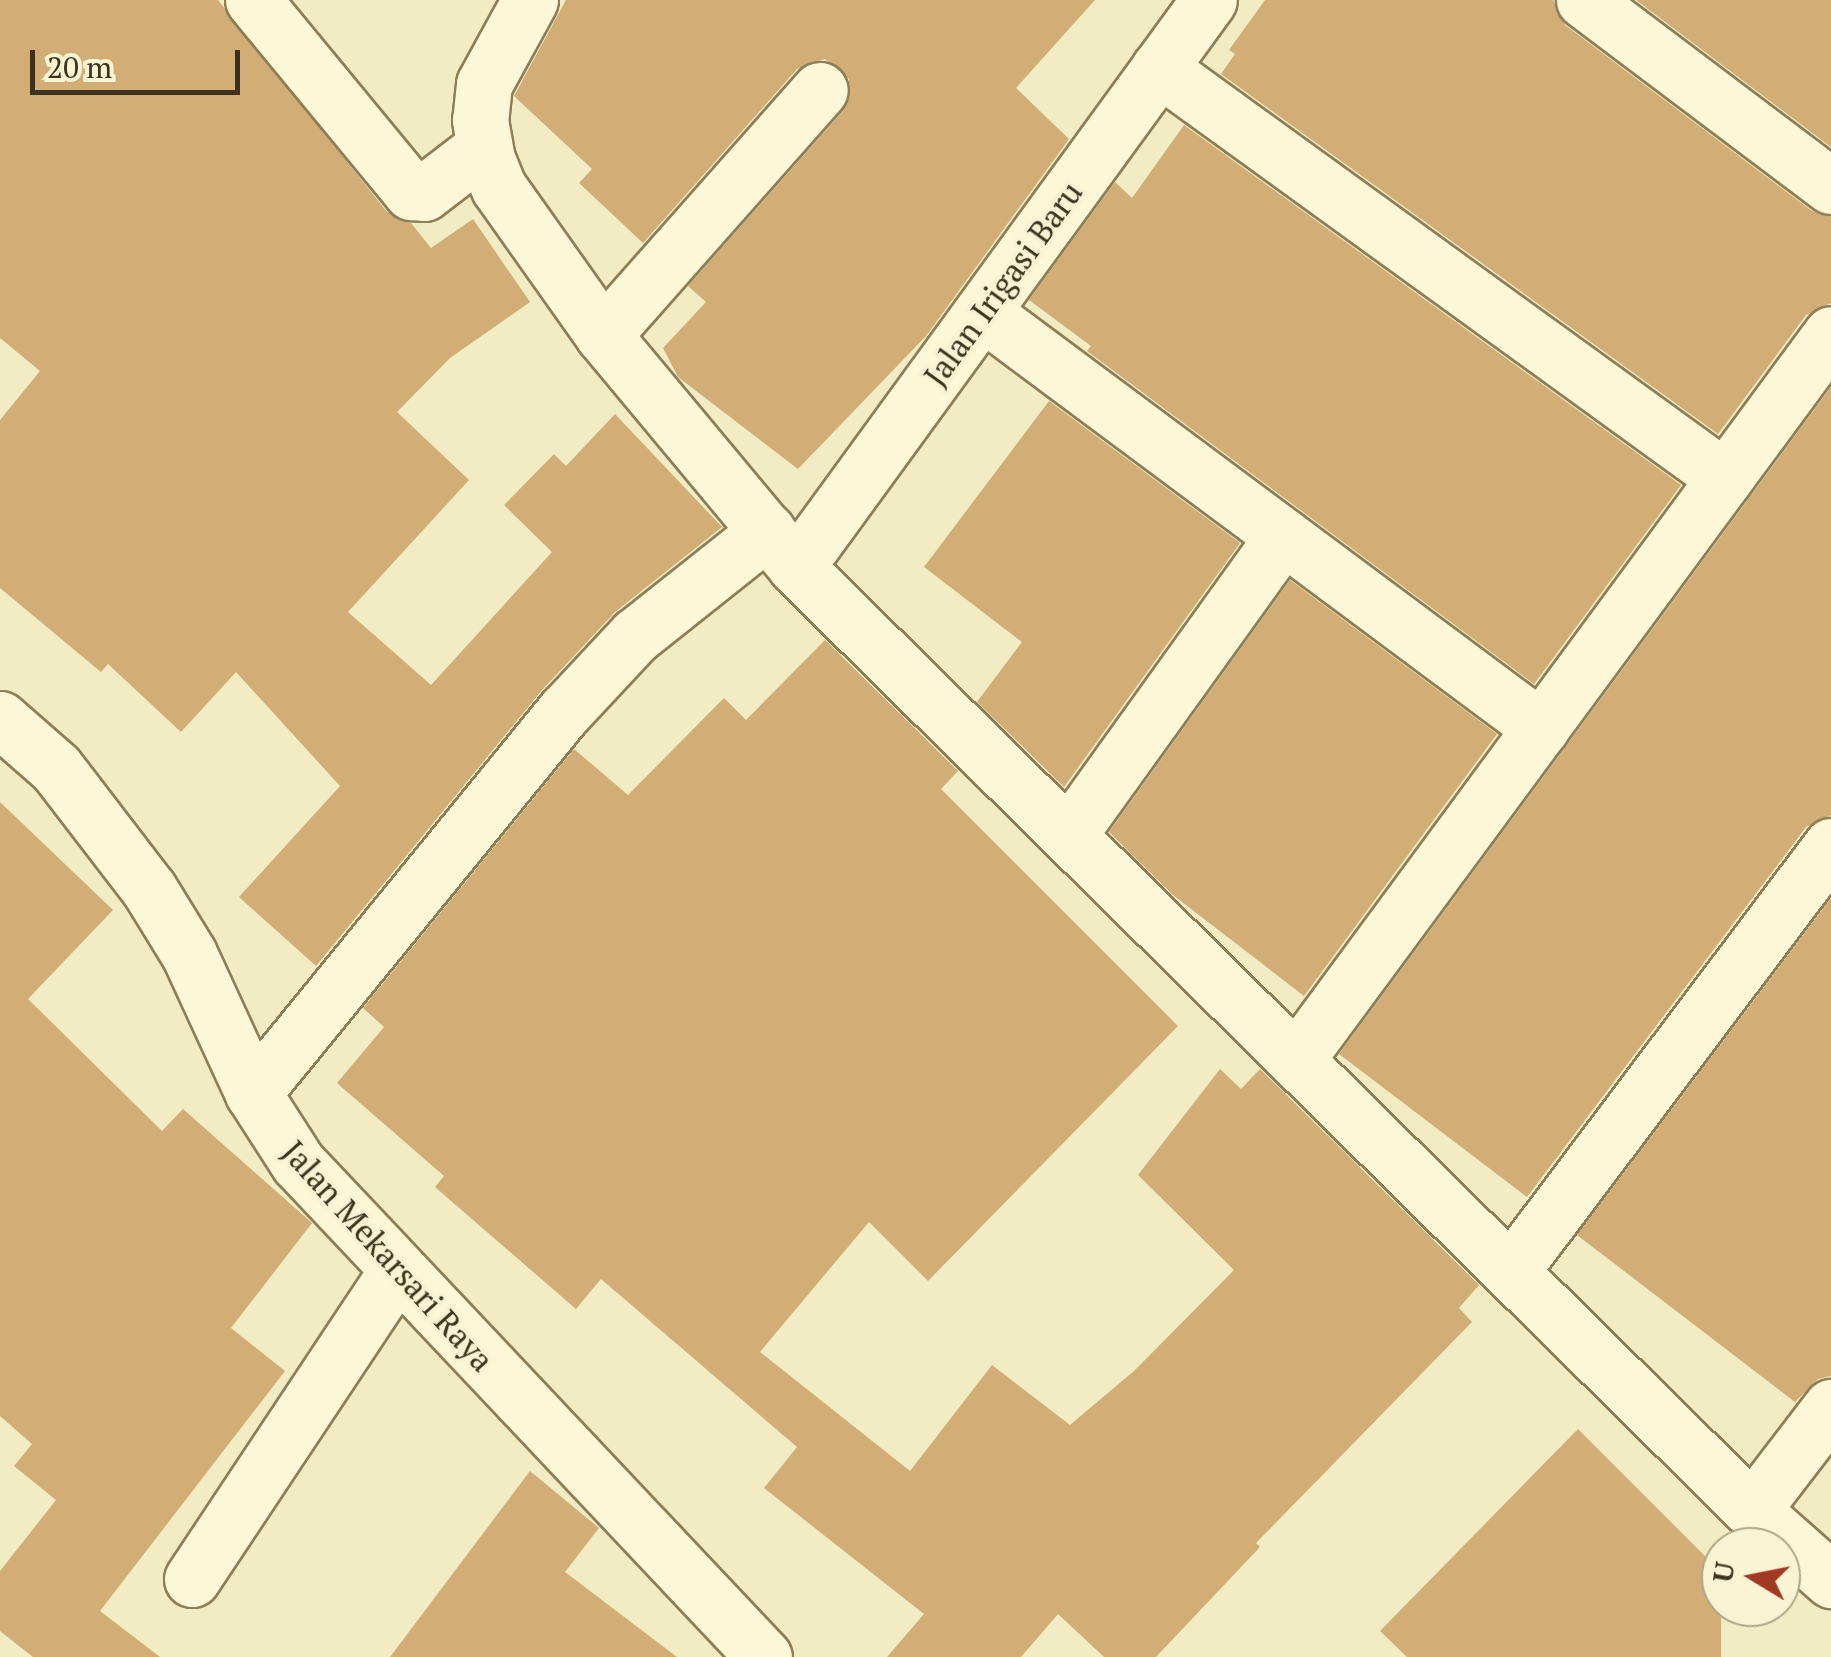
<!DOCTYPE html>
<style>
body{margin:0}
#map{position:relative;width:1831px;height:1657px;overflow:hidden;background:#f1ecc3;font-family:"PT Serif",serif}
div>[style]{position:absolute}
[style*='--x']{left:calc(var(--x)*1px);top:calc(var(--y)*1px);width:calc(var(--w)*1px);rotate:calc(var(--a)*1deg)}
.building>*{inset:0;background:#d2ad76}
.roads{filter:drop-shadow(2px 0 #8d7e58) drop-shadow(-2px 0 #8d7e58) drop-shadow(0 2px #8d7e58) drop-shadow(0 -2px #8d7e58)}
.minor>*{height:55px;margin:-27.5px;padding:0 27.5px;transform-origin:27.5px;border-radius:27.5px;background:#fbf7d7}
span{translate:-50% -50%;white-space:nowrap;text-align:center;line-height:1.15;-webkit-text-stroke:8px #f8f4d3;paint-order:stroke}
.street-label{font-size:32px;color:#3c321d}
.north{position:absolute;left:1701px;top:1527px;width:100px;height:100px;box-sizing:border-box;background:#f8f4d3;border:2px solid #ada68a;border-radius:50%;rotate:280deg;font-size:28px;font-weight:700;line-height:40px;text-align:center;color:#3c321d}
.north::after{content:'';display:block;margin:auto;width:35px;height:45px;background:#a13923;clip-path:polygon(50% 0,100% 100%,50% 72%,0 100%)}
.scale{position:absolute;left:30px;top:50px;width:210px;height:45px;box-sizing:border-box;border:5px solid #3c321d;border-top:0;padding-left:12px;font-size:30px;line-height:35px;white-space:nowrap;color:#3c321d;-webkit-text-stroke:8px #f8f4d3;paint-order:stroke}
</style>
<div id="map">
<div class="building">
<i style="clip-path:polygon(0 0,218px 0,387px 212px,411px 223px,431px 248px,473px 219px,530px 302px,450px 358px,397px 412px,469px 480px,348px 612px,431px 685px,552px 552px,504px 505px,554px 454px,566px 466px,615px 414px,722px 527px,615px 612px,542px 690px,316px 966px,239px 897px,340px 786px,236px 672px,181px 732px,108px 664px,101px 672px,0 588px,0 420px,40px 371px,0 338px)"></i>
<i style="clip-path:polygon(566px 0,1095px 0,1016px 88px,1069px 139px,926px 336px,798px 469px,678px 377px,663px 348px,706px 302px,688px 286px,843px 111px,849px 79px,825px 59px,797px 69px,643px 243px,579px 183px,592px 169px,514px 96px)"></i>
<i style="clip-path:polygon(1265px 0,1553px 0,1565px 25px,1812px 211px,1831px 217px,1831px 303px,1806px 315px,1718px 434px,1221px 74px,1235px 54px,1229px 50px)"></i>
<i style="clip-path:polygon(1636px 0,1831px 0,1831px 147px)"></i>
<i style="clip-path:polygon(1184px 125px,1681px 485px,1534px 684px,1087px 351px,1091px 346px,1029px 300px,1115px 182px,1132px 198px)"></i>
<i style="clip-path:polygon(1831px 387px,1831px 815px,1806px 827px,1527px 1197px,1339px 1054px)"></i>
<i style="clip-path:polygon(1049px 401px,1240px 543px,1064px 787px,977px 702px,1022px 642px,924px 567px)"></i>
<i style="clip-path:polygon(1290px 580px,1497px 734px,1304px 996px,1173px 895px,1109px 832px)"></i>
<i style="clip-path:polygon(825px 640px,958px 771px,941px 789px,1178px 1026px,928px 1281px,869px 1222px,760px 1352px,910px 1471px,992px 1365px,1070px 1425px,1134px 1371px,1234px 1270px,1138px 1175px,1220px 1069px,1241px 1089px,1260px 1069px,1479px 1285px,1459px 1308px,1472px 1322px,1256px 1543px,1260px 1547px,1156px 1657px,1104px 1657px,1058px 1614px,1021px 1657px,887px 1657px,924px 1614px,764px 1488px,797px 1447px,601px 1279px,576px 1309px,435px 1187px,444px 1176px,337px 1083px,384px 1027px,363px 1008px,574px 749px,628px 795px,724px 698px,746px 720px)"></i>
<i style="clip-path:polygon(0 802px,113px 910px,28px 999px,162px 1131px,183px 1109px,312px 1223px,231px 1328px,285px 1371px,100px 1611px,160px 1657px,33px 1657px,0 1631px,0 1571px,56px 1500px,14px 1466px,32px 1444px,0 1416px)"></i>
<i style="clip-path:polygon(1831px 898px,1831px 1376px,1818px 1379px,1795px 1402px,1577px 1235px)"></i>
<i style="clip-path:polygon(1578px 1429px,1721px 1572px,1721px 1657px,1407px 1657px,1380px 1631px)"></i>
<i style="clip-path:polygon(530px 1471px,599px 1528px,565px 1572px,677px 1657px,390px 1657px)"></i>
</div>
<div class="roads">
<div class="minor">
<i style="--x:253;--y:0;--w:249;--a:50.5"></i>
<i style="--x:411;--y:192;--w:13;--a:4"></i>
<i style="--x:424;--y:193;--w:76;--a:-37.5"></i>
<i style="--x:530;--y:0;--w:96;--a:118.7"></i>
<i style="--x:484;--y:84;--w:36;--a:96"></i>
<i style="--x:480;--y:120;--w:40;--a:80"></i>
<i style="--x:487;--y:159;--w:31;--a:68"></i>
<i style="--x:499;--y:188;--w:180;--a:54.7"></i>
<i style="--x:603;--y:335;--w:302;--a:50.2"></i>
<i style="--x:796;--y:567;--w:1343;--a:44.61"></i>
<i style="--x:1752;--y:1510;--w:106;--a:41.5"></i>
<i style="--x:1584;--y:0;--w:309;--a:37"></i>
<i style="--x:1159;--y:68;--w:699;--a:35.92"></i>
<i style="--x:982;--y:312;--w:697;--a:36.66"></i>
<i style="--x:603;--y:335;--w:327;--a:-48.5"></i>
<i style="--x:796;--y:567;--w:701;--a:-53.93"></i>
<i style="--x:0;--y:719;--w:74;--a:41.2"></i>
<i style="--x:56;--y:768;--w:153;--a:52.5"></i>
<i style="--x:149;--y:889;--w:76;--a:58.4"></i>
<i style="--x:189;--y:954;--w:153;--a:65.3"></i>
<i style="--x:253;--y:1093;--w:83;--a:57.3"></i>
<i style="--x:298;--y:1163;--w:679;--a:46.67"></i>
<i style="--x:1069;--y:834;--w:367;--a:-54.3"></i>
<i style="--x:1298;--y:1057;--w:898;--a:-53.6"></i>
<i style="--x:253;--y:1093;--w:493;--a:-50.8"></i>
<i style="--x:565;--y:711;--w:103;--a:-47"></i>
<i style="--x:635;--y:636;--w:169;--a:-38.5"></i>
<i style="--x:1511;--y:1271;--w:532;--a:-53.02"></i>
<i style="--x:1752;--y:1510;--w:130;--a:-52.5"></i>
<i style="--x:192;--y:1579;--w:371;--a:-56.4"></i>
</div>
</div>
<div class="street-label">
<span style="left:1003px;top:284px;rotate:-54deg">Jalan Irigasi Baru</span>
<span style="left:388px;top:1256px;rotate:48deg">Jalan Mekarsari Raya</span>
</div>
<div class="north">U</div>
<div class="scale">20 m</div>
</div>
